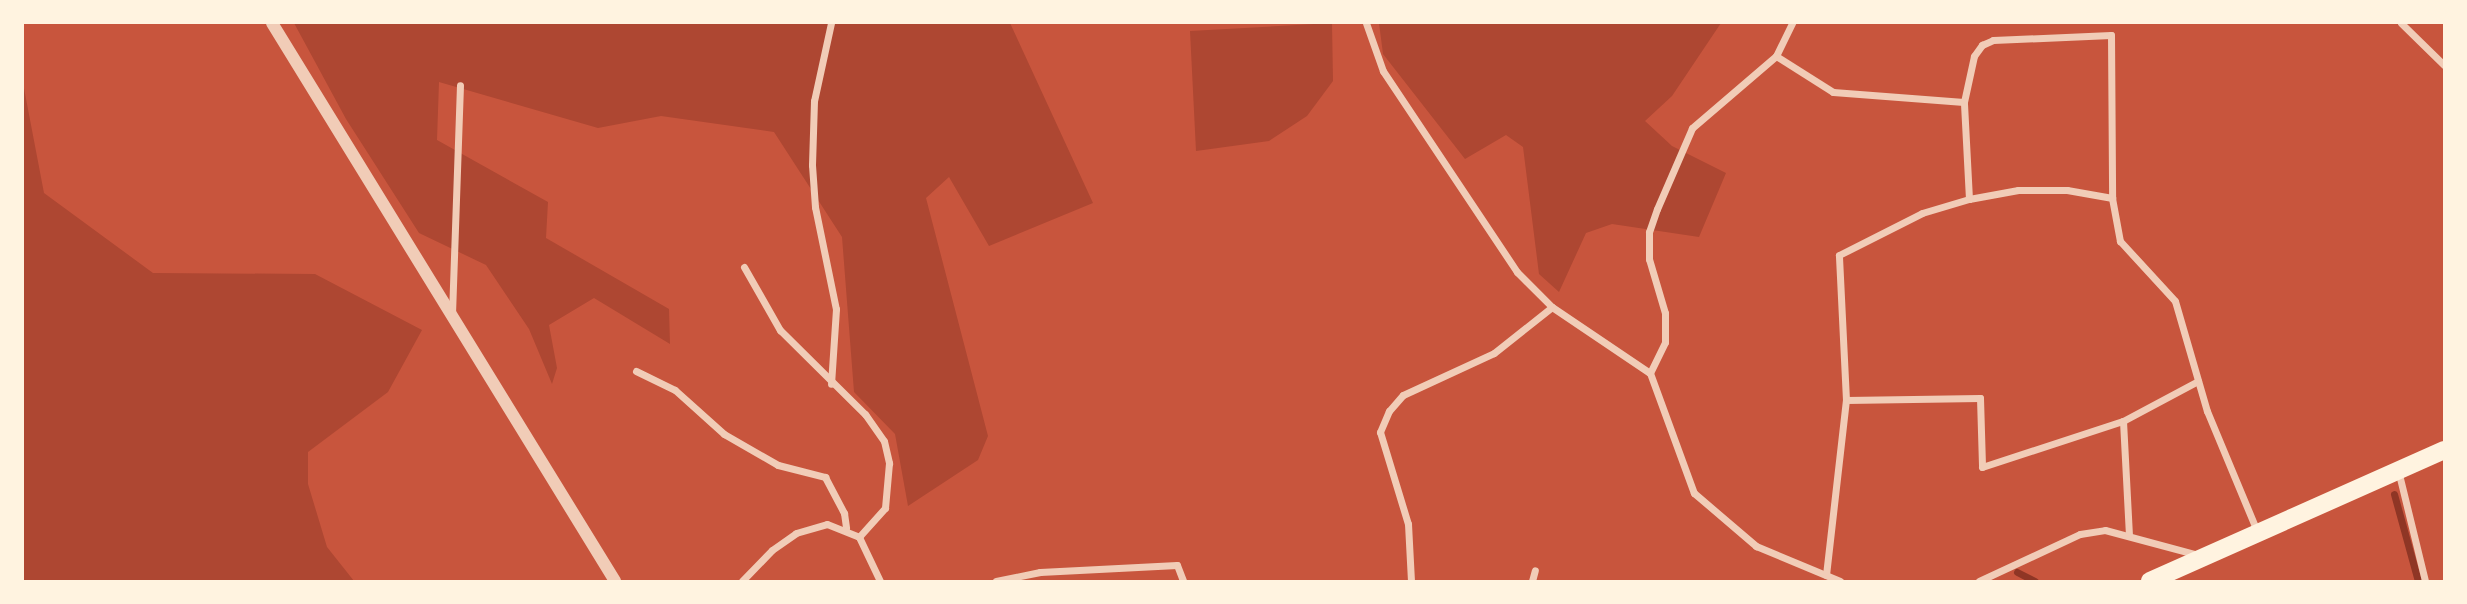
<!DOCTYPE html>
<style>
body{margin:0}
#map{position:relative;width:2467px;height:604px;overflow:hidden;background:#c8553d;font-family:"Varela Round",sans-serif}
div>[style]{position:absolute}
[style*='--x']{left:calc(var(--x)*1px);top:calc(var(--y)*1px);width:calc(var(--w)*1px);rotate:calc(var(--a)*1deg)}
.green>*{inset:0;background:#ae4732}
.stream>*{height:7px;margin:-3.5px;padding:0 3.5px;transform-origin:3.5px;border-radius:3.5px;background:#8f3625}
.minor>*{height:7px;margin:-3.5px;padding:0 3.5px;transform-origin:3.5px;border-radius:3.5px;background:#f1ccb7}
.tertiary>*{height:12px;margin:-6px;padding:0 6px;transform-origin:6px;border-radius:6px;background:#f1ccb7}
.primary>*{height:18px;margin:-9px;padding:0 9px;transform-origin:9px;border-radius:9px;background:#fff3e0}
span{translate:-50% -50%;white-space:nowrap;text-align:center;line-height:1.15;-webkit-text-stroke:5px #fff3e0;paint-order:stroke}
.frame{position:absolute;inset:0;border:24px solid #fff3e0;pointer-events:none}
</style>
<div id="map">
<div class="green">
<i style="clip-path:polygon(294px 23px,1010px 23px,1093px 203px,989px 246px,949px 177px,926px 198px,988px 436px,978px 460px,908px 506px,895px 434px,854px 392px,842px 237px,774px 132px,661px 116px,598px 128px,439px 82px,437px 140px,548px 202px,546px 238px,669px 309px,670px 344px,594px 298px,549px 325px,557px 368px,552px 384px,529px 329px,486px 265px,419px 233px,346px 119px)"></i>
<i style="clip-path:polygon(1332px 23px,1333px 81px,1307px 116px,1269px 141px,1196px 151px,1190px 31px)"></i>
<i style="clip-path:polygon(1379px 23px,1721px 23px,1672px 96px,1645px 121px,1672px 146px,1726px 173px,1699px 237px,1612px 224px,1586px 233px,1559px 292px,1539px 274px,1523px 147px,1506px 135px,1465px 159px,1383px 54px)"></i>
<i style="clip-path:polygon(23px 83px,44px 193px,153px 273px,315px 274px,422px 330px,388px 392px,308px 452px,308px 484px,327px 547px,354px 581px,23px 581px)"></i>
</div>
<div class="stream">
<i style="--x:2394;--y:494;--w:90;--a:74.6"></i>
<i style="--x:2017;--y:572;--w:20;--a:27"></i>
</div>
<div class="minor">
<i style="--x:831;--y:23;--w:80;--a:102.3"></i>
<i style="--x:814;--y:101;--w:64;--a:91.8"></i>
<i style="--x:812;--y:165;--w:42;--a:85.9"></i>
<i style="--x:815;--y:207;--w:104;--a:78.4"></i>
<i style="--x:836;--y:309;--w:75;--a:93.8"></i>
<i style="--x:1366;--y:23;--w:51;--a:70.5"></i>
<i style="--x:1383;--y:71;--w:242;--a:56.3"></i>
<i style="--x:1517;--y:272;--w:49;--a:45"></i>
<i style="--x:1552;--y:307;--w:118;--a:34"></i>
<i style="--x:1650;--y:373;--w:128;--a:69.9"></i>
<i style="--x:1694;--y:493;--w:82;--a:40.5"></i>
<i style="--x:1756;--y:546;--w:91;--a:22.6"></i>
<i style="--x:2401;--y:23;--w:60;--a:44.3"></i>
<i style="--x:1776;--y:56;--w:67;--a:32.3"></i>
<i style="--x:1833;--y:92;--w:131;--a:4.4"></i>
<i style="--x:1969;--y:199;--w:97;--a:-93"></i>
<i style="--x:1964;--y:102;--w:47;--a:-77.7"></i>
<i style="--x:1974;--y:56;--w:14;--a:-54"></i>
<i style="--x:1982;--y:45;--w:12;--a:-24"></i>
<i style="--x:1993;--y:40;--w:118;--a:-2.4"></i>
<i style="--x:2111;--y:35;--w:163;--a:89.6"></i>
<i style="--x:2112;--y:198;--w:44;--a:79.5"></i>
<i style="--x:2120;--y:241;--w:81;--a:47.5"></i>
<i style="--x:2175;--y:301;--w:115;--a:73.8"></i>
<i style="--x:2207;--y:411;--w:130;--a:67.4"></i>
<i style="--x:744;--y:267;--w:73;--a:60.3"></i>
<i style="--x:780;--y:330;--w:120;--a:44.7"></i>
<i style="--x:865;--y:414;--w:33;--a:55"></i>
<i style="--x:884;--y:441;--w:23;--a:77"></i>
<i style="--x:889;--y:463;--w:45;--a:95.1"></i>
<i style="--x:885;--y:508;--w:39;--a:132"></i>
<i style="--x:452;--y:314;--w:229;--a:-88"></i>
<i style="--x:636;--y:371;--w:43;--a:26"></i>
<i style="--x:675;--y:390;--w:66;--a:41.9"></i>
<i style="--x:724;--y:434;--w:62;--a:29.9"></i>
<i style="--x:778;--y:465;--w:49;--a:14.3"></i>
<i style="--x:825;--y:477;--w:41;--a:62.2"></i>
<i style="--x:844;--y:513;--w:15;--a:82"></i>
<i style="--x:1650;--y:373;--w:34;--a:-64"></i>
<i style="--x:1665;--y:342;--w:29;--a:-90"></i>
<i style="--x:1665;--y:313;--w:56;--a:-106.5"></i>
<i style="--x:1649;--y:259;--w:27;--a:-90"></i>
<i style="--x:1649;--y:232;--w:24;--a:-71"></i>
<i style="--x:1657;--y:209;--w:88;--a:-66.6"></i>
<i style="--x:1692;--y:128;--w:111;--a:-40.6"></i>
<i style="--x:1776;--y:56;--w:37;--a:-64"></i>
<i style="--x:1846;--y:400;--w:134;--a:-0.9"></i>
<i style="--x:1980;--y:398;--w:69;--a:88.3"></i>
<i style="--x:1982;--y:467;--w:148;--a:-18.1"></i>
<i style="--x:2123;--y:421;--w:85;--a:-28.1"></i>
<i style="--x:2123;--y:421;--w:115;--a:87"></i>
<i style="--x:2398;--y:470;--w:114;--a:76.3"></i>
<i style="--x:1826;--y:575;--w:176;--a:-83.5"></i>
<i style="--x:1846;--y:400;--w:145;--a:-92.8"></i>
<i style="--x:1839;--y:255;--w:93;--a:-26.8"></i>
<i style="--x:1922;--y:213;--w:49;--a:-16.6"></i>
<i style="--x:1969;--y:199;--w:50;--a:-10.4"></i>
<i style="--x:2018;--y:190;--w:49;--a:0"></i>
<i style="--x:2067;--y:190;--w:46;--a:10.1"></i>
<i style="--x:742;--y:581;--w:43;--a:-45.9"></i>
<i style="--x:772;--y:550;--w:29;--a:-35"></i>
<i style="--x:796;--y:533;--w:32;--a:-16"></i>
<i style="--x:827;--y:524;--w:35;--a:22"></i>
<i style="--x:859;--y:537;--w:49;--a:64.5"></i>
<i style="--x:996;--y:581;--w:45;--a:-11.6"></i>
<i style="--x:1040;--y:572;--w:137;--a:-2.9"></i>
<i style="--x:1177;--y:565;--w:17;--a:69"></i>
<i style="--x:1411;--y:581;--w:57;--a:-93"></i>
<i style="--x:1408;--y:524;--w:96;--a:-106.9"></i>
<i style="--x:1380;--y:432;--w:23;--a:-67"></i>
<i style="--x:1389;--y:411;--w:21;--a:-49"></i>
<i style="--x:1403;--y:395;--w:100;--a:-24.8"></i>
<i style="--x:1494;--y:353;--w:74;--a:-38.4"></i>
<i style="--x:1532;--y:581;--w:11;--a:-75"></i>
<i style="--x:1979;--y:581;--w:111;--a:-25"></i>
<i style="--x:2080;--y:534;--w:25;--a:-9"></i>
<i style="--x:2105;--y:530;--w:96;--a:15"></i>
</div>
<div class="tertiary">
<i style="--x:272;--y:23;--w:655;--a:58.42"></i>
</div>
<div class="primary">
<i style="--x:2150;--y:581;--w:322;--a:-24"></i>
</div>
<div class="frame"></div>
</div>
